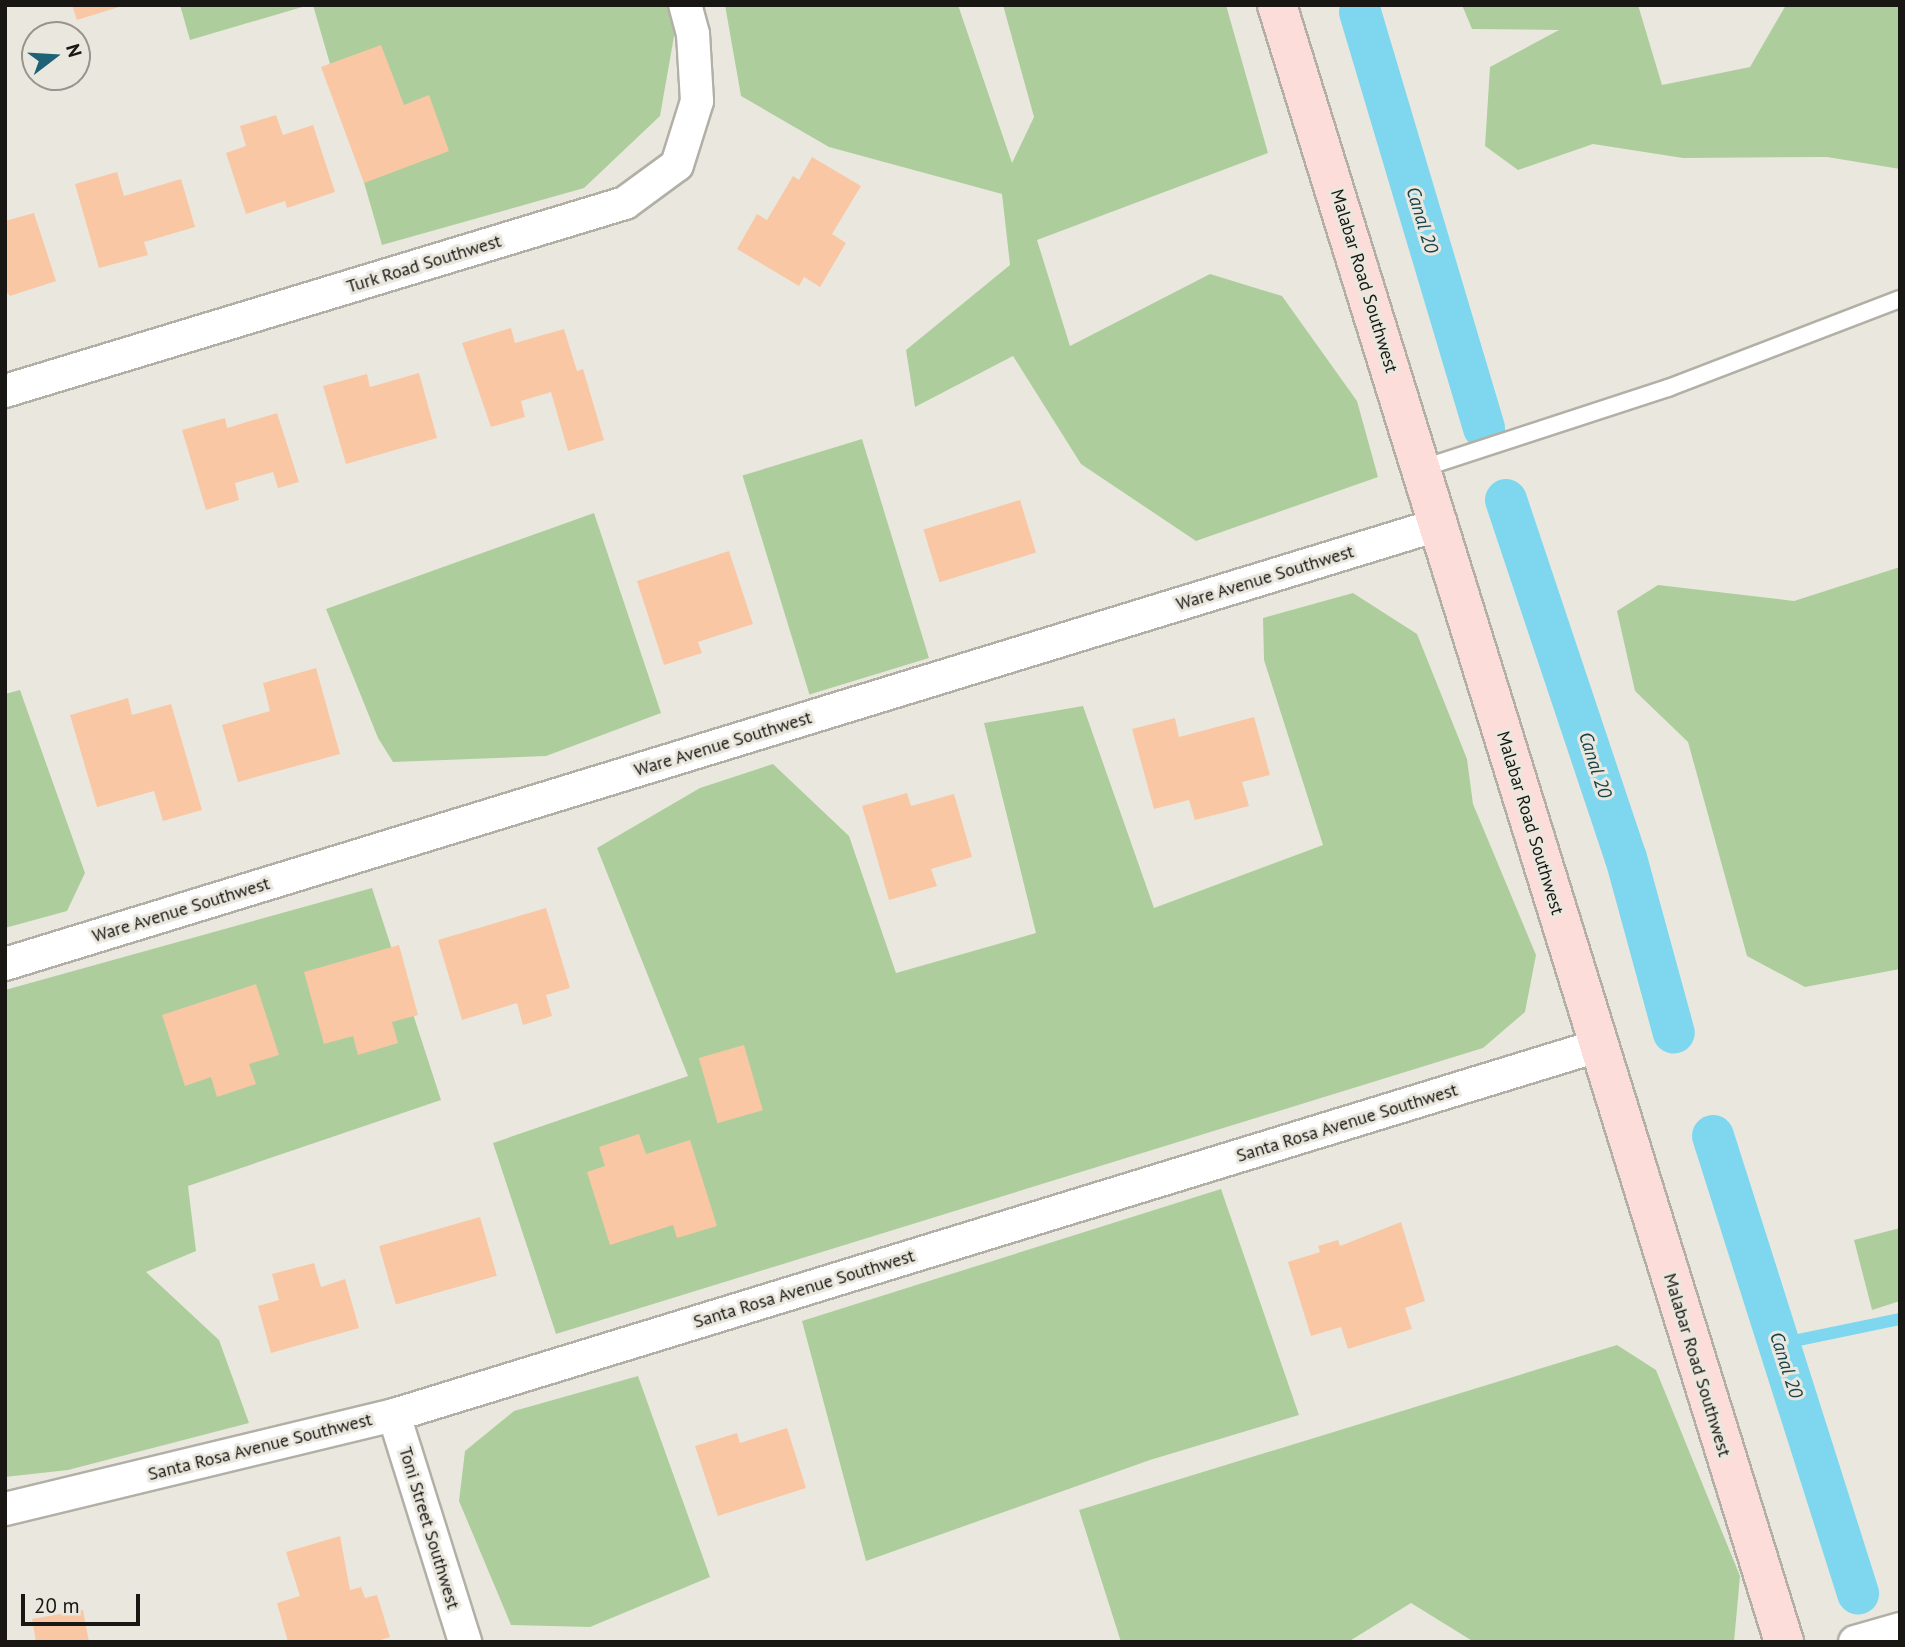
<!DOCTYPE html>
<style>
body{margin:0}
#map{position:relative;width:1905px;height:1647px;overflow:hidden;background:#eae8de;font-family:"PT Sans",sans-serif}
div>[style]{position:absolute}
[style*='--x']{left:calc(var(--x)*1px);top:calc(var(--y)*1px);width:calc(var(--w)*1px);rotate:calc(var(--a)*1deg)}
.green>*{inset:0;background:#adce9c;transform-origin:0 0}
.stream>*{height:12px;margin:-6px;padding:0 6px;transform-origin:6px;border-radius:6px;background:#7ed7ee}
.canal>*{height:42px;margin:-21px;padding:0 21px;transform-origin:21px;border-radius:21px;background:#7ed7ee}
.building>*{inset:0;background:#f9c7a4;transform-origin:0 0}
.roads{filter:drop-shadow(2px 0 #b2b0a6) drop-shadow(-2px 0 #b2b0a6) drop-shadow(0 2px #b2b0a6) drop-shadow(0 -2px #b2b0a6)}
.lane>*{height:16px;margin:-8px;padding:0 8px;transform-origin:8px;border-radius:8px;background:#fff}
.street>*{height:32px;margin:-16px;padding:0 16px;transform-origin:16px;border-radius:16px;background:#fff}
.secondary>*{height:38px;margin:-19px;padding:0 19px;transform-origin:19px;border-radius:19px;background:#fcddd9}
span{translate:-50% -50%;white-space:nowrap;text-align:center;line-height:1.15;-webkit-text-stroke:6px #eae8de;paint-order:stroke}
.street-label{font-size:18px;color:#181713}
.water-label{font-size:19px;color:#17414b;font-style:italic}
.frame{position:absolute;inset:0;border:7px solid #181713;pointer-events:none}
.north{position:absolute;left:21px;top:21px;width:70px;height:70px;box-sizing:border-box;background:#eae8de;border:2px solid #96948d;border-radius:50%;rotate:73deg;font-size:19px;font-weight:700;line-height:28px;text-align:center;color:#181713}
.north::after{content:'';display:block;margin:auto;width:24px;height:32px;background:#206275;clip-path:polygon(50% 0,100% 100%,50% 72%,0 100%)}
.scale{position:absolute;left:21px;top:1594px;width:119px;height:32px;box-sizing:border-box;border:4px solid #181713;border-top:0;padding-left:9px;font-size:21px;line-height:24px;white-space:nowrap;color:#181713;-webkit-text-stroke:5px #eae8de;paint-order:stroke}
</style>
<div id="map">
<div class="green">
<i style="clip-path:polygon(180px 5px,309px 5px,190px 40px)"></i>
<i style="clip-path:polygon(313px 5px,669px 5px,676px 25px,660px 116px,584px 188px,382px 245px)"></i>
<i style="clip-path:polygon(725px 5px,958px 5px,1012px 163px,1034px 117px,1003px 5px,1226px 5px,1268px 153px,1037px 240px,1070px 346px,1210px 274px,1282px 296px,1357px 401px,1378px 477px,1196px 541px,1081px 464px,1013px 356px,915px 407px,906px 350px,1010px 265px,1002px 194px,829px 147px,741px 96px)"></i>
<i style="clip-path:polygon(1462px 5px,1638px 5px,1662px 85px,1750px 67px,1786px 5px,1900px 5px,1900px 169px,1827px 157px,1683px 158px,1593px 144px,1518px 170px,1485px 146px,1490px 67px,1559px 30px,1472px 29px)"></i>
<i style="left:862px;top:439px;width:229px;height:125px;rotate:73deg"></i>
<i style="clip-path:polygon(594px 513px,661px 713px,546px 756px,393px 762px,378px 738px,326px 609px)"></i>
<i style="clip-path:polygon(1900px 567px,1900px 969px,1805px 987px,1747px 956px,1688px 742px,1635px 691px,1617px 611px,1658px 585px,1794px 601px)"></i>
<i style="clip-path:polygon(1353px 593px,1417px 634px,1467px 759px,1473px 804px,1536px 955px,1525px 1012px,1483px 1048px,556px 1334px,493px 1143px,688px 1076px,597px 848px,700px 788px,773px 764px,849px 836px,896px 973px,1036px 933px,984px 723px,1083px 706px,1154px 908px,1323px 845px,1264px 660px,1263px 618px)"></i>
<i style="clip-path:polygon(20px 690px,85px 873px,67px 911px,5px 928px,5px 694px)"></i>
<i style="clip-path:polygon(372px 888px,441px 1100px,188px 1186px,196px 1251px,146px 1272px,219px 1340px,249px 1423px,68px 1470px,5px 1477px,5px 990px)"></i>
<i style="clip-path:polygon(1221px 1189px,1299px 1415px,1150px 1460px,866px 1561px,802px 1321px)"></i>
<i style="clip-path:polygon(1900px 1228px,1900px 1301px,1872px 1310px,1854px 1240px)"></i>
<i style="clip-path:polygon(1617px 1345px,1656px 1370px,1740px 1576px,1734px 1642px,1474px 1642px,1411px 1603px,1348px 1642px,1121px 1642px,1079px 1510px)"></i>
<i style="clip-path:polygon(638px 1376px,710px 1577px,590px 1627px,511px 1625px,459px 1501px,465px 1451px,514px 1411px)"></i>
</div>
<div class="stream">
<i style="--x:1779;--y:1344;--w:124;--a:-11.7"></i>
</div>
<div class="canal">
<i style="--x:1360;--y:12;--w:434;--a:73.4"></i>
<i style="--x:1506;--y:500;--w:378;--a:71.5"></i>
<i style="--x:1626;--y:858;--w:181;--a:74.7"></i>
<i style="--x:1713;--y:1136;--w:480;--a:72.4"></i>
</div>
<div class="building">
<i style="clip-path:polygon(72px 5px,122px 5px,122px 6px,77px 20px)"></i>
<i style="clip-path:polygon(381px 45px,404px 105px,429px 95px,449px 151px,364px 183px,321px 67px)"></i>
<i style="clip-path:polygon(276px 115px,283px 135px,313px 125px,335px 192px,287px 208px,285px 201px,246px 214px,226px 153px,246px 146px,240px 126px)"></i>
<i style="clip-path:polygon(812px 157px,861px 186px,832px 234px,846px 243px,820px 287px,804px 277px,799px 286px,737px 249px,757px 214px,767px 220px,793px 176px,799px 180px)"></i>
<i style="clip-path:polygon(117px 172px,124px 196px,181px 179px,195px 227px,144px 242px,148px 255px,99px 268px,75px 184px)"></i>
<i style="clip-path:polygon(34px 213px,56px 281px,10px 296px,5px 290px,5px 221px)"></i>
<i style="clip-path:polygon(511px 328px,515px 343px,564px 329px,577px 371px,583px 369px,604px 440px,568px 451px,551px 392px,521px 401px,525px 417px,491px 427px,462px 343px)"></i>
<i style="clip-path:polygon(419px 373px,437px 438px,346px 464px,323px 386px,367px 374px,370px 387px)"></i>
<i style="clip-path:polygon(277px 413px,299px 482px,278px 488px,273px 472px,235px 483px,239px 500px,206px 510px,182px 430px,225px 418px,227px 428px)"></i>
<i style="left:1020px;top:500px;width:55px;height:101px;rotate:73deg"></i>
<i style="clip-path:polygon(729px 551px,753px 624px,698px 642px,702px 653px,664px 665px,637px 581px)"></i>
<i style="clip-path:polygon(316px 668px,340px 754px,238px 782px,222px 725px,270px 711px,263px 683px)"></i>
<i style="clip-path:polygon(128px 698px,132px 715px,171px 704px,202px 810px,163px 821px,154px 791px,97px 807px,70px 715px)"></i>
<i style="clip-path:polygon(1254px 717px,1270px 775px,1242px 782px,1249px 806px,1195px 820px,1189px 800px,1154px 809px,1132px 729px,1175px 718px,1179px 737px)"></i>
<i style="clip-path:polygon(907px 793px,911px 806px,954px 794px,972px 857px,931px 869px,937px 886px,889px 900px,862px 806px)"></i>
<i style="clip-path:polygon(546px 908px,570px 988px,546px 995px,552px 1016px,523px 1025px,517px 1003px,462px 1020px,438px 940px)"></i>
<i style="clip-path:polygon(399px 945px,418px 1015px,392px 1022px,398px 1043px,358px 1055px,353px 1036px,324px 1044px,304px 972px)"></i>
<i style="clip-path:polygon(256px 984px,279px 1055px,249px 1064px,256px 1084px,217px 1097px,211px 1077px,185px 1086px,162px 1015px)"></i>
<i style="left:744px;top:1045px;width:68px;height:47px;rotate:74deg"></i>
<i style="clip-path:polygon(639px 1134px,646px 1154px,690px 1140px,717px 1226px,677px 1238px,673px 1225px,610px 1245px,587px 1172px,605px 1166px,599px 1147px)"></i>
<i style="left:480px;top:1217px;width:61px;height:105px;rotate:74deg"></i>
<i style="clip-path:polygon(1401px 1222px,1425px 1301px,1405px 1308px,1412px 1329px,1348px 1349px,1341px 1327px,1311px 1336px,1288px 1262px,1320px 1252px,1318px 1246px,1338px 1240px,1340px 1246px)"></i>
<i style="clip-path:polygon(314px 1263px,321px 1287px,345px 1279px,359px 1328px,271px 1353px,258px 1306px,279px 1300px,272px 1274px)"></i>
<i style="clip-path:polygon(787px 1428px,806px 1488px,718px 1516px,695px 1446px,737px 1433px,740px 1443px)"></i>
<i style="clip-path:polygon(340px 1536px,350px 1590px,361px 1587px,365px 1598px,377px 1595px,390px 1637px,374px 1642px,288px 1642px,277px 1603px,300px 1596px,286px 1552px)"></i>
<i style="clip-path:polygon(83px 1610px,89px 1642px,36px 1642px,32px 1619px)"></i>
</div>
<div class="roads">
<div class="lane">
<i style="--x:1423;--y:468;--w:258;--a:-18.1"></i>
<i style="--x:1668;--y:388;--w:248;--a:-21"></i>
</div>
<div class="street">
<i style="--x:5;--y:391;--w:648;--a:-16.87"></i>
<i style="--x:625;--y:203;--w:64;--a:-36.2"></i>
<i style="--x:677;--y:165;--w:67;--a:-72.6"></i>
<i style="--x:697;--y:101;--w:67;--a:-93.4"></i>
<i style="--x:693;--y:34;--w:30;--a:-105"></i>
<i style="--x:5;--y:964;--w:1502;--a:-17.04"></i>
<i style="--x:394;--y:1415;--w:238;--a:72.6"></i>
<i style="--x:5;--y:1509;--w:400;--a:-13.6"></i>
<i style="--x:394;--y:1415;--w:1258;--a:-17.05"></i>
<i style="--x:1855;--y:1642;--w:47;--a:-16.1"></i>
</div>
<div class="secondary">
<i style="--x:1277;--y:5;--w:1714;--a:72.79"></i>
</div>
</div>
<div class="street-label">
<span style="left:424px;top:264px;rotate:-17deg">Turk Road Southwest</span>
<span style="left:1364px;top:281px;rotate:73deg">Malabar Road Southwest</span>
<span style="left:1265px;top:578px;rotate:-17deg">Ware Avenue Southwest</span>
<span style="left:723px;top:744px;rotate:-17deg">Ware Avenue Southwest</span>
<span style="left:1530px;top:823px;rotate:73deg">Malabar Road Southwest</span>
<span style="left:181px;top:910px;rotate:-17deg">Ware Avenue Southwest</span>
<span style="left:1347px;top:1123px;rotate:-17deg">Santa Rosa Avenue Southwest</span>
<span style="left:804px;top:1289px;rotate:-17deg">Santa Rosa Avenue Southwest</span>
<span style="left:1697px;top:1365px;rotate:73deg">Malabar Road Southwest</span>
<span style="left:260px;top:1447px;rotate:-14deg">Santa Rosa Avenue Southwest</span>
<span style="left:429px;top:1528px;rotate:73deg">Toni Street Southwest</span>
</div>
<div class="water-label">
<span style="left:1422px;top:220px;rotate:73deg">Canal 20</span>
<span style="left:1595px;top:765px;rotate:72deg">Canal 20</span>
<span style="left:1786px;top:1365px;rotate:72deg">Canal 20</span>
</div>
<div class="frame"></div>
<div class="north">N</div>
<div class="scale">20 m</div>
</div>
